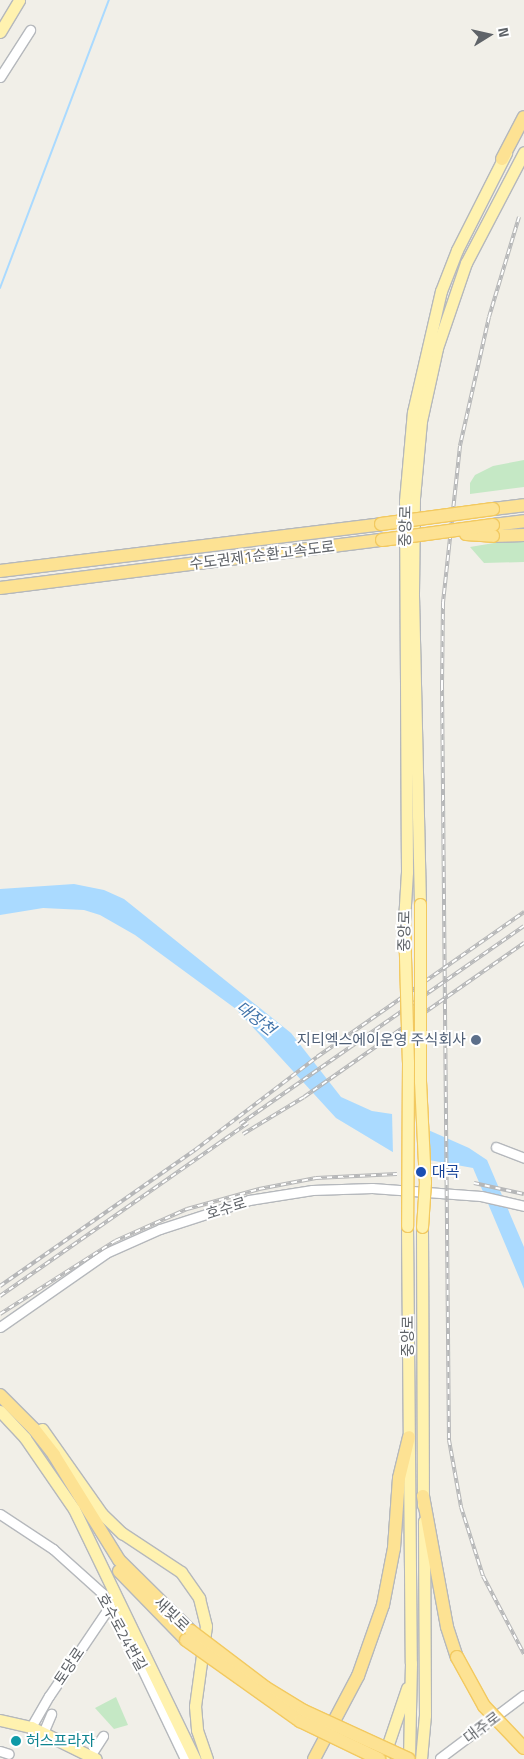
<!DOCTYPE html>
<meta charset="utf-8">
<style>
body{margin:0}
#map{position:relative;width:524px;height:1759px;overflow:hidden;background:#f1efe8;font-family:"Titillium Web","Noto Sans KR",sans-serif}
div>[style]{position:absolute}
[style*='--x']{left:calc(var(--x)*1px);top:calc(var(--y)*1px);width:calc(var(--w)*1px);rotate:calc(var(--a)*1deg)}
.green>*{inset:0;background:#c5e8c5}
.water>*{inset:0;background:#aadaff}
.pier>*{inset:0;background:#f1efe8}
.stream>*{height:2px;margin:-1px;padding:0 1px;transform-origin:1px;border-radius:1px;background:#aadaff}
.roads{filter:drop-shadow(1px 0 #b5b8bc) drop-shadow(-1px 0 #b5b8bc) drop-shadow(0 1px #b5b8bc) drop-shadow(0 -1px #b5b8bc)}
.minor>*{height:9px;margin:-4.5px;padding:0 4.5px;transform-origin:4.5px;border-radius:4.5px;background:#fff}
.major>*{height:11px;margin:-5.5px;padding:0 5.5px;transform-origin:5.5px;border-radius:5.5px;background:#fff2af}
.highway>*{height:12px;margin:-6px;padding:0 6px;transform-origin:6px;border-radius:6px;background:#fde293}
.rail>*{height:4px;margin-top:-2px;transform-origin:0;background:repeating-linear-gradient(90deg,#fff 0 5.5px,#b6b7b8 0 11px);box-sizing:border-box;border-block:1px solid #b6b7b8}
.bridges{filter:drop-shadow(1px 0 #f2c960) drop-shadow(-1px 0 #f2c960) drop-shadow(0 1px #f2c960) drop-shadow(0 -1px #f2c960)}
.major-bridge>*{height:11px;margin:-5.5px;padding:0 5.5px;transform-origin:5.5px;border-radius:5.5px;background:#fff2af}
.highway-bridge>*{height:12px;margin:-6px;padding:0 6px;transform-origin:6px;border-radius:6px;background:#fde293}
.dots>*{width:14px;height:14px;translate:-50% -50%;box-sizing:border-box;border:2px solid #fff;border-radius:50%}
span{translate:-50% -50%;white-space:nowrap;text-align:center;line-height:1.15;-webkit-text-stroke:4px #fff;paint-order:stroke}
.street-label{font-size:15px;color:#5f6368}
.service-label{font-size:15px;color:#4e5e75}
.right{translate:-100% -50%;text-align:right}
.transit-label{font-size:15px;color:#164399}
.left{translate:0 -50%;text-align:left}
.culture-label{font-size:15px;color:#0d838f}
.water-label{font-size:16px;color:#4174aa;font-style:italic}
.north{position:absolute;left:464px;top:10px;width:50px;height:50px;-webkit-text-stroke:4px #fff;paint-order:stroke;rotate:80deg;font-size:14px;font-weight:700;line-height:20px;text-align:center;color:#5f6368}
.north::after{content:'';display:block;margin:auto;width:18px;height:22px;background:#5f6368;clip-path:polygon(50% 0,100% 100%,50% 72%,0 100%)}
</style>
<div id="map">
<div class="green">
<i style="clip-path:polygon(524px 460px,524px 487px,470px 494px,470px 483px,475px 475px,493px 466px)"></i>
<i style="clip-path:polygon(500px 542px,524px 542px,524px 562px,484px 563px,470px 547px)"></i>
<i style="clip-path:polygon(116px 1697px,128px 1725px,114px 1729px,95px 1708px)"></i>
</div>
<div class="water">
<i style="clip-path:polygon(74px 884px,104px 890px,124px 899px,291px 1033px,341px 1097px,372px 1111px,392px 1114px,469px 1148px,487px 1160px,524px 1247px,524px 1289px,473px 1168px,396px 1154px,336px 1118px,236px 1009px,135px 935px,100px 915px,84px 910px,43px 908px,0 915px,0 889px)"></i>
</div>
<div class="pier">
<i style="clip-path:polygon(392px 1111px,430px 1128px,430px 1163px,393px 1155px)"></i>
</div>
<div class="stream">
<i style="--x:0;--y:288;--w:308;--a:-69.3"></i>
</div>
<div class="roads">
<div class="minor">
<i style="--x:0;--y:77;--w:56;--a:-57.4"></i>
<i style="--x:496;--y:1147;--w:30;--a:21"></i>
<i style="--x:0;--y:1327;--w:129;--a:-34.9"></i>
<i style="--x:106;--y:1253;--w:59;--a:-24"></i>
<i style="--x:160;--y:1229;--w:94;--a:-18"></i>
<i style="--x:249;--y:1200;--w:64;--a:-9"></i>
<i style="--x:312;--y:1190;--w:60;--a:-1.9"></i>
<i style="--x:372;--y:1188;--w:109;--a:4.2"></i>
<i style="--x:481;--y:1196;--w:44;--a:13.1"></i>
<i style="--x:0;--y:1514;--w:64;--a:33.4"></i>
<i style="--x:53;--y:1549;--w:66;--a:41.9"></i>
<i style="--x:102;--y:1593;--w:42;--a:59.7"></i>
<i style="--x:123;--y:1629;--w:144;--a:64.5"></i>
<i style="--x:31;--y:1727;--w:36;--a:-60"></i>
<i style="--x:49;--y:1696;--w:109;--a:-55.9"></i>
<i style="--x:43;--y:1733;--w:21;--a:-67"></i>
<i style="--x:0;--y:1751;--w:9;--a:18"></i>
<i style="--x:90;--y:1756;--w:24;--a:-57"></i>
<i style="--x:440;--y:1758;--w:105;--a:-36.9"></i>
</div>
<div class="major">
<i style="--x:0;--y:32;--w:37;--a:-59"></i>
<i style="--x:420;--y:904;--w:311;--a:-91.3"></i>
<i style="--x:413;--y:593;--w:95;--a:-89.4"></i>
<i style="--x:414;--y:498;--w:77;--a:-84.8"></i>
<i style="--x:421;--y:421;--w:75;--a:-77.6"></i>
<i style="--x:437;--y:348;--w:90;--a:-71.2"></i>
<i style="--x:466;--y:263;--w:125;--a:-62.4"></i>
<i style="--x:404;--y:921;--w:49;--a:-86.5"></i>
<i style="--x:407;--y:872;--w:371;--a:-90.3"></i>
<i style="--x:405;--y:501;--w:89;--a:-84.9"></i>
<i style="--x:413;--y:412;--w:124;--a:-77"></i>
<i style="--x:441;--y:291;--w:44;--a:-68.7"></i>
<i style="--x:457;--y:250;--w:109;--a:-63.2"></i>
<i style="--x:407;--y:1226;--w:437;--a:89.5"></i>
<i style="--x:411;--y:1663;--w:96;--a:91.2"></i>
<i style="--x:422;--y:1227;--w:278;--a:89.8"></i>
<i style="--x:0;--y:1411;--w:37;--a:47"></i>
<i style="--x:25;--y:1438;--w:86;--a:55.4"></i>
<i style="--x:74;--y:1509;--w:278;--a:64.2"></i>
<i style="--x:42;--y:1429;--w:104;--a:54.8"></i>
<i style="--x:102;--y:1514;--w:28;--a:44"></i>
<i style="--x:122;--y:1533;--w:71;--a:33.5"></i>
<i style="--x:181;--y:1572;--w:32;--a:55"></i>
<i style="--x:199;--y:1598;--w:29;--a:76"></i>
<i style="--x:206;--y:1626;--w:81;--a:97.8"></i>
<i style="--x:195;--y:1706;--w:24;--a:85"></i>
<i style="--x:197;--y:1730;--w:31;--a:71"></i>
<i style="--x:0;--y:1720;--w:32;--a:13"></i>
<i style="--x:31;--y:1727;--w:72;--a:26.2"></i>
<i style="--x:383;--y:1759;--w:75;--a:-71.3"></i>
<i style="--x:421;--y:1759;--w:44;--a:-84.8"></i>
<i style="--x:425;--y:1715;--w:194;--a:-90.3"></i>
</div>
<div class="highway">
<i style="--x:502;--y:159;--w:47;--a:-62.4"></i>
<i style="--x:493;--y:509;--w:31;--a:-7"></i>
<i style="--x:493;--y:525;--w:31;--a:-7"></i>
<i style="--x:493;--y:536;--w:31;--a:-2"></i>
<i style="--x:0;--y:571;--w:384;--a:-7"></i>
<i style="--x:0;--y:588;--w:385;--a:-7.2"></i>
<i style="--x:0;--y:1395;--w:48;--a:45"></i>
<i style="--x:34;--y:1429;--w:33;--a:52"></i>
<i style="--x:54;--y:1455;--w:123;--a:58.2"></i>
<i style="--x:119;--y:1560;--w:101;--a:44.6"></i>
<i style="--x:423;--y:1496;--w:133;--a:79.6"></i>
<i style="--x:447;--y:1627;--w:32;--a:72"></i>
<i style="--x:119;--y:1571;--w:96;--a:45.8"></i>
<i style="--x:314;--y:1759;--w:94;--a:-62.1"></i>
<i style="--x:358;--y:1676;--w:75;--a:-70.6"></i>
<i style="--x:383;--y:1605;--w:58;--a:-79.1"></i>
<i style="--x:394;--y:1548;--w:70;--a:-85.9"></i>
<i style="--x:399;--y:1478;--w:42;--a:-76.3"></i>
</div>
</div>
<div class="rail">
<i style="--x:519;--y:217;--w:104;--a:106.7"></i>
<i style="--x:489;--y:317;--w:132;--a:102.7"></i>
<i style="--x:460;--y:446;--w:158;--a:96.2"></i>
<i style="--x:443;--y:603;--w:82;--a:90.7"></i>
<i style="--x:442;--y:685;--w:755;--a:89.47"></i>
<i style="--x:449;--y:1440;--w:68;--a:79.8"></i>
<i style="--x:461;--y:1507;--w:72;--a:72.3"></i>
<i style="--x:483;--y:1576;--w:88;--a:62.3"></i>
<i style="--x:240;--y:1124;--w:346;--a:-34.9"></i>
<i style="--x:243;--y:1134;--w:71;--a:-31.2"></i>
<i style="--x:304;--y:1097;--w:269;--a:-35"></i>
<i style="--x:474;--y:1183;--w:51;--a:12.4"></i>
<i style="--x:0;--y:1286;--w:238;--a:-34.9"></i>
<i style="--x:195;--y:1150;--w:153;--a:-37.3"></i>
<i style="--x:317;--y:1057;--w:253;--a:-35"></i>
<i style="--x:0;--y:1296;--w:302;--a:-34.9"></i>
<i style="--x:0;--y:1314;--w:136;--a:-32.4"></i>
<i style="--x:115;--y:1241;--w:79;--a:-24"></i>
<i style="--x:187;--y:1209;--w:75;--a:-15.5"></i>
<i style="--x:259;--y:1189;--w:58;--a:-10.9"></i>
<i style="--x:316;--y:1178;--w:81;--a:-2.8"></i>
</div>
<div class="bridges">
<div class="major-bridge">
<i style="--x:420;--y:904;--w:177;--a:90"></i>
<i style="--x:420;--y:1081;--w:101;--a:87.2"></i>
<i style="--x:425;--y:1182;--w:45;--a:93.8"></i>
<i style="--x:404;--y:921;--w:141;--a:88.4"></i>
<i style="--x:408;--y:1062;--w:164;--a:90.3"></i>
</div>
<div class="highway-bridge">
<i style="--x:381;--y:524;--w:113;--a:-7.6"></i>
<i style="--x:466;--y:534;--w:27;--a:4"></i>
<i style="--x:382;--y:540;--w:112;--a:-7.7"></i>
<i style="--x:191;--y:1631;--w:94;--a:37.2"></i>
<i style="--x:266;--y:1688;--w:44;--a:31.2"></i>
<i style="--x:304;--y:1711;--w:115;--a:24.6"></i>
<i style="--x:186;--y:1640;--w:140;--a:35.4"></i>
<i style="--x:300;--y:1721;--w:88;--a:25.7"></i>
<i style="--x:457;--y:1657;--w:56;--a:61.1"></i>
<i style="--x:484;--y:1706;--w:58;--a:46.4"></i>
</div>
</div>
<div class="dots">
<i style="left:476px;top:1040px;background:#5c6f8a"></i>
<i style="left:421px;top:1172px;background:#1a4fb4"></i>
<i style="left:16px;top:1741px;background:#0f9aa8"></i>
</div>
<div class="street-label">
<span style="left:405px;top:526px;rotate:-89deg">중앙로</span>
<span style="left:262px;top:555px;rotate:-7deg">수도권제1순환고속도로</span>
<span style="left:404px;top:931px;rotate:-89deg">중앙로</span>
<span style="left:226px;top:1208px;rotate:-17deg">호수로</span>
<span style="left:408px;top:1336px;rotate:-90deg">중앙로</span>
<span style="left:172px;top:1614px;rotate:44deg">새빛로</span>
<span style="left:122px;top:1632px;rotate:61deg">호수로24번길</span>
<span style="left:69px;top:1666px;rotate:-56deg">토당로</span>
<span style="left:482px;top:1727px;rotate:-37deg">대주로</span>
</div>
<div class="service-label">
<span class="right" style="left:466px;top:1040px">지티엑스에이운영 주식회사</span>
</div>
<div class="transit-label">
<span class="left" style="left:432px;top:1172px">대곡</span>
</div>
<div class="culture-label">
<span class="left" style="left:26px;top:1741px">허스프라자</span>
</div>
<div class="water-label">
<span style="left:256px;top:1018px;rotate:38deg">대장천</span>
</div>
<div class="north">N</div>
</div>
